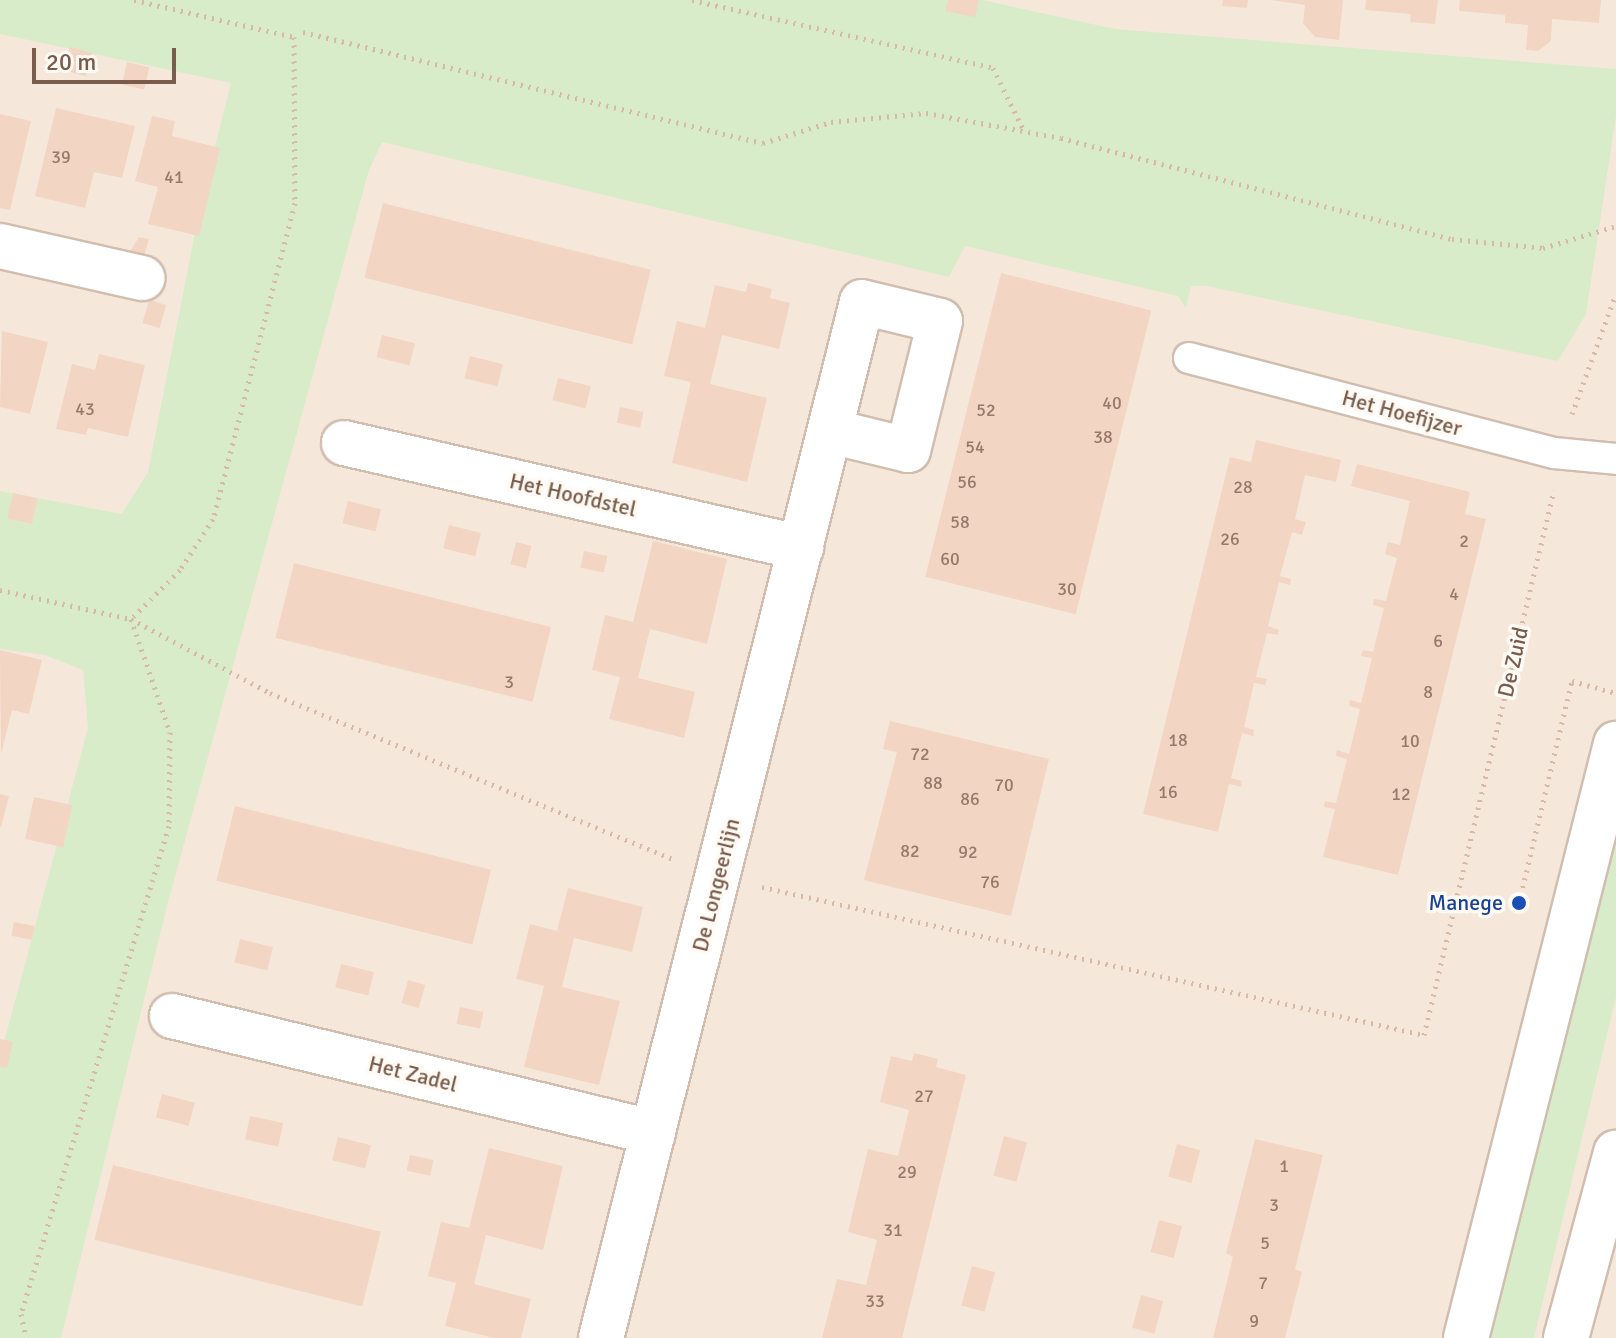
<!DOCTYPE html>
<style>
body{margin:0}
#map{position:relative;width:1616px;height:1338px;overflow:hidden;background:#fdf6ec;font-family:Signika,sans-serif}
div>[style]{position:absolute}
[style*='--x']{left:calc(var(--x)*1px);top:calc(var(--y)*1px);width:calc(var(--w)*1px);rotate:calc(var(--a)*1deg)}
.residential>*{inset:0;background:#f5e8da;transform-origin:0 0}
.green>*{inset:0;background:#d8ecc9}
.building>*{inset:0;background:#f3d5c3;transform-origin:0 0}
.path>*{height:5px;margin-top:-2.5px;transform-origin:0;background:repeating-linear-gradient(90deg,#d9b8a5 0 2px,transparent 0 8px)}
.roads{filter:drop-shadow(2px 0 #d1beb0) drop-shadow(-2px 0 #d1beb0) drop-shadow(0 2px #d1beb0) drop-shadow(0 -2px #d1beb0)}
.lane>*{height:30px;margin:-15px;padding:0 15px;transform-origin:15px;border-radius:15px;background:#fff}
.street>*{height:44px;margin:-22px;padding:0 22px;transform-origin:22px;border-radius:22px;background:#fff}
.secondary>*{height:44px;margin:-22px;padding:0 22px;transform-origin:22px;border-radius:22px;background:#fff}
.dots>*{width:22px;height:22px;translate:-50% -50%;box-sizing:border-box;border:4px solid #fffaf3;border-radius:50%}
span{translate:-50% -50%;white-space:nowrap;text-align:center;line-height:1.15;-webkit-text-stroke:7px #fffaf3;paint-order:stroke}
.number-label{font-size:18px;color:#987a6a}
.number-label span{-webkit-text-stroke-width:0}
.street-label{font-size:22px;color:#7a5c4d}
.transit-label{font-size:22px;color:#164399}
.right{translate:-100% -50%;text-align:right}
.scale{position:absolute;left:32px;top:48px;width:144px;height:36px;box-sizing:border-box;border:4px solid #7a5c4d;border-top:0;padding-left:10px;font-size:24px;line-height:28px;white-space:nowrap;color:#7a5c4d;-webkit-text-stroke:6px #fffaf3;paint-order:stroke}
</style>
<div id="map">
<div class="residential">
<i style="left:0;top:0;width:1616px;height:1338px"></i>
</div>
<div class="green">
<i style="clip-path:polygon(0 0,982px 0,1115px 29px,1616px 69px,1616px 116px,1586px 314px,1558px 361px,1207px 286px,1191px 286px,1186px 308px,1178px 296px,965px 246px,949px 277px,382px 142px,369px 170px,167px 906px,61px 1338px,0 1338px,0 1057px,88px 728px,83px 670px,45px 655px,0 649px,0 491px,122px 514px,148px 472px,202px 197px,231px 83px,0 34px)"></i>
<i style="clip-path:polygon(1616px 806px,1616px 997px,1534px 1338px,1488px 1338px)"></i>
</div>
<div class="building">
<i style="clip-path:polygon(948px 0,979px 0,975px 17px,945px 11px)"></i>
<i style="clip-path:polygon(1223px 0,1248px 0,1247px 8px,1222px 6px)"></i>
<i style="clip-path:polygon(1271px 0,1343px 0,1339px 40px,1315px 37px,1303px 23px,1305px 5px)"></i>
<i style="clip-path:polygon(1366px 0,1438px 0,1435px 24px,1410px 22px,1411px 14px,1365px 10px)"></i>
<i style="clip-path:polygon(1460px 0,1601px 0,1599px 23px,1552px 19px,1551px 41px,1538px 51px,1526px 50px,1528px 25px,1505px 23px,1505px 15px,1459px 11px)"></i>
<i style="left:70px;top:47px;width:23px;height:24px;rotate:15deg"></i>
<i style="left:127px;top:62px;width:23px;height:23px;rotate:13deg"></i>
<i style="clip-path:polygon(56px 108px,135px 126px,122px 178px,94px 172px,85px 208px,35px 196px)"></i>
<i style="clip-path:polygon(0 114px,31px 121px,10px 210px,0 208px)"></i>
<i style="clip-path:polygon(152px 116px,175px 121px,172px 136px,220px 148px,199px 236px,148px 224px,158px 187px,135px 181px)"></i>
<i style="left:383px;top:203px;width:276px;height:77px;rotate:14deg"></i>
<i style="clip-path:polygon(139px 237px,149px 239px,141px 266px,124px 261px)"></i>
<i style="left:1001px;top:273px;width:155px;height:313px;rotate:14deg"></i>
<i style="clip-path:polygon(748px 283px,772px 289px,770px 298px,790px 303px,779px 349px,722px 335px,710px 384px,767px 398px,747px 482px,672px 463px,691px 382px,664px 376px,677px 321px,705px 328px,715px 285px,746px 292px)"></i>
<i style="left:149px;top:300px;width:18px;height:24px;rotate:16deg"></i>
<i style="clip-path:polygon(2px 331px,48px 342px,30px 414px,0 407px)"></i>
<i style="left:382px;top:335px;width:34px;height:23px;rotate:14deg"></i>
<i style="clip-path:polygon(99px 354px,145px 365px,128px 437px,88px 428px,86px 435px,56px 429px,72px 364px,95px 370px)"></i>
<i style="left:470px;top:356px;width:34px;height:23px;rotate:14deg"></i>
<i style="left:558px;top:378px;width:34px;height:23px;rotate:14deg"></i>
<i style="left:620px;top:407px;width:24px;height:16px;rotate:12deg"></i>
<i style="clip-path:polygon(1256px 440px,1341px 460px,1336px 482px,1305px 475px,1295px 519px,1306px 522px,1302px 535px,1292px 532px,1280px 576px,1291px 579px,1290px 585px,1279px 582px,1268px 626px,1279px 630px,1278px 635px,1267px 633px,1256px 677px,1267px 679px,1265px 685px,1254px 683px,1244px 727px,1254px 730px,1253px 736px,1242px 733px,1231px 778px,1242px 781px,1241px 787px,1229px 784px,1218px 832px,1143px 814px,1230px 457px,1251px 462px)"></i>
<i style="clip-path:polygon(1357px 464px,1470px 492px,1465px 514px,1486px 519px,1398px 875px,1323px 857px,1335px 809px,1324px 807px,1325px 801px,1336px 803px,1347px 759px,1336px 756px,1337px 750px,1349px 754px,1360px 709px,1349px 706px,1350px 700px,1361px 703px,1372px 658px,1361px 656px,1363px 650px,1373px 652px,1384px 608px,1373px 605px,1374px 599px,1386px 601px,1397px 558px,1385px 554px,1388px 542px,1400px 545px,1410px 501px,1351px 486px)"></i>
<i style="left:13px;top:493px;width:25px;height:26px;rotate:12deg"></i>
<i style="left:348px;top:501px;width:34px;height:23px;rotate:14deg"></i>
<i style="left:449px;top:525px;width:33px;height:24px;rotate:14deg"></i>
<i style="clip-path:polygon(653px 541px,727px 559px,707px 644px,650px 629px,638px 678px,695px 692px,684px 738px,609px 719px,620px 677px,592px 670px,605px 615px,633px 622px)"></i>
<i style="left:516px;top:542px;width:16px;height:23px;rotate:14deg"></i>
<i style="left:584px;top:551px;width:24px;height:17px;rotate:12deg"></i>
<i style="left:294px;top:563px;width:265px;height:77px;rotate:14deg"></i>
<i style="clip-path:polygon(0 650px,42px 660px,29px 714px,12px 710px,1px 754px)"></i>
<i style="clip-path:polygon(890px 721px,1049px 759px,1011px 916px,864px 880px,897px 752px,883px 749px)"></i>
<i style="clip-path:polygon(0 794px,9px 796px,1px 827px,0 827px)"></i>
<i style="left:34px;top:797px;width:39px;height:43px;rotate:12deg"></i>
<i style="left:235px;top:806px;width:264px;height:77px;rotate:14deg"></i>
<i style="clip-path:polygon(568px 888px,643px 907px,632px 952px,574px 938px,562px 987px,620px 1001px,599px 1085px,524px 1067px,544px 986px,516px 979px,530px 924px,557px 931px)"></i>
<i style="left:14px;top:922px;width:21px;height:14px;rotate:11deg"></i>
<i style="left:240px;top:939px;width:34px;height:24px;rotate:14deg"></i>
<i style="left:341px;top:964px;width:34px;height:24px;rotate:14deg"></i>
<i style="left:408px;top:980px;width:18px;height:24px;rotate:16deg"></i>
<i style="left:460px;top:1007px;width:24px;height:17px;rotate:12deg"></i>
<i style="clip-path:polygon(0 1039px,13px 1042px,7px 1068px,0 1067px)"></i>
<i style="clip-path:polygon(914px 1053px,938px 1059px,936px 1067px,966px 1075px,902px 1338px,822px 1338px,837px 1279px,866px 1285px,877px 1240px,848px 1232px,868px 1149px,898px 1156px,909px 1110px,880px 1102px,891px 1056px,912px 1061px)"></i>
<i style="left:162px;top:1094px;width:34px;height:24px;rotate:15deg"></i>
<i style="left:250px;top:1116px;width:34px;height:24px;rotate:12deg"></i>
<i style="left:1004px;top:1136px;width:24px;height:41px;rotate:15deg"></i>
<i style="left:338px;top:1137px;width:34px;height:24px;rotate:14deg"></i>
<i style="clip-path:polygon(1255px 1139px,1323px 1155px,1295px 1269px,1302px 1272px,1285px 1338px,1213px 1338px,1233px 1257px,1226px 1253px)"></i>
<i style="left:1177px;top:1144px;width:24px;height:34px;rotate:15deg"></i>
<i style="clip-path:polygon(489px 1148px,563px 1166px,543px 1250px,486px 1235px,480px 1260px,474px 1284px,531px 1299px,521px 1338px,494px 1338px,445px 1326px,456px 1283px,428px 1276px,441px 1222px,469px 1228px)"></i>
<i style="left:410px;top:1155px;width:24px;height:16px;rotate:12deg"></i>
<i style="left:113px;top:1165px;width:276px;height:77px;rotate:14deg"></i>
<i style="left:1159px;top:1220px;width:24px;height:33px;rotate:15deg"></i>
<i style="left:972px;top:1266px;width:24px;height:41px;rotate:15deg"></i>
<i style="left:1141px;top:1295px;width:23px;height:34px;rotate:15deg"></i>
</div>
<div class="path">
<i style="--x:134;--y:0;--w:164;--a:13"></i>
<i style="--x:294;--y:37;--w:166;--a:89.7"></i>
<i style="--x:295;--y:203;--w:326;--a:104.5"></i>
<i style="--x:213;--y:519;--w:61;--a:122.9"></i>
<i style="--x:180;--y:570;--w:69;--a:135"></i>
<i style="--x:131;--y:619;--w:157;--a:28"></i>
<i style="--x:270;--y:693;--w:439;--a:22.4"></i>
<i style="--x:692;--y:0;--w:309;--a:12.7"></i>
<i style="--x:993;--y:68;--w:70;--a:63.8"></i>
<i style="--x:303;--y:32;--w:473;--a:13.6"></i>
<i style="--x:763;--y:143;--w:71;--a:-17.2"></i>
<i style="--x:831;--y:122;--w:95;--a:-5.4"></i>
<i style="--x:926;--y:113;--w:137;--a:10.5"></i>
<i style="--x:1061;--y:138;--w:404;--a:14.5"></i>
<i style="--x:1452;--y:239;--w:91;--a:5.6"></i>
<i style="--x:1543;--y:248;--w:76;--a:-16.8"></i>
<i style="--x:1572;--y:414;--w:128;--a:-69.9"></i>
<i style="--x:0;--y:590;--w:134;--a:12.5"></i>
<i style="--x:131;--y:619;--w:120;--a:71"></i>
<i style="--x:170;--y:732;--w:94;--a:90.6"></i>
<i style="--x:169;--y:826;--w:510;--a:106.87"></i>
<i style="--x:21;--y:1314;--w:25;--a:78"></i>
<i style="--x:762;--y:887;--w:678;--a:12.6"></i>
<i style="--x:1424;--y:1035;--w:560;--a:-76.58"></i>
<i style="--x:1519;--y:903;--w:228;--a:-76.6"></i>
<i style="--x:1572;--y:681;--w:46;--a:15.3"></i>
</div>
<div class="roads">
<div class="lane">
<i style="--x:1189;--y:358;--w:377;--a:14.6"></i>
<i style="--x:1554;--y:453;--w:62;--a:5.5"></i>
</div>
<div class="street">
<i style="--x:0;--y:246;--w:146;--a:12.7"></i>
<i style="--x:344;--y:443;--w:469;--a:12.9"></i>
<i style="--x:172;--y:1016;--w:495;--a:13.6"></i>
<i style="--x:601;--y:1338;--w:1068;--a:-75.86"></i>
<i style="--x:862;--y:302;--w:80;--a:13.7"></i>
<i style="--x:940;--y:321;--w:133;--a:103.9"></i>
<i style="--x:908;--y:450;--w:80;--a:-166.3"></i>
<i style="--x:1566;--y:1338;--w:192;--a:-74.9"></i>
</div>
<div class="secondary">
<i style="--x:1466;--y:1338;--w:613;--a:-75.83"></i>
</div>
</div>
<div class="dots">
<i style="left:1519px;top:903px;background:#1a4fb4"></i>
</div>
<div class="number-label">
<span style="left:61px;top:157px">39</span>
<span style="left:174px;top:177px">41</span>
<span style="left:1112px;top:403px">40</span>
<span style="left:85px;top:409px">43</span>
<span style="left:986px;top:410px">52</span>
<span style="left:1103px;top:437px">38</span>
<span style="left:975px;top:447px">54</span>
<span style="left:967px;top:482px">56</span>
<span style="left:1243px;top:487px">28</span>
<span style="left:960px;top:522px">58</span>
<span style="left:1230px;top:539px">26</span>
<span style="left:1464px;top:541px">2</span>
<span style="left:950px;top:559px">60</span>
<span style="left:1067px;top:589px">30</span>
<span style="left:1454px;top:594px">4</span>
<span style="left:1438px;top:641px">6</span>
<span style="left:509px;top:682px">3</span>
<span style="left:1428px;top:692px">8</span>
<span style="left:1178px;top:740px">18</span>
<span style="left:1410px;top:741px">10</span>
<span style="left:920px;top:754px">72</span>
<span style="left:933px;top:783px">88</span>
<span style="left:1004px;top:785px">70</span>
<span style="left:1168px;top:792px">16</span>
<span style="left:1401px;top:794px">12</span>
<span style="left:970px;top:799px">86</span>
<span style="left:910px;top:851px">82</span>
<span style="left:968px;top:852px">92</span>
<span style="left:990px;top:882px">76</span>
<span style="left:924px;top:1096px">27</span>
<span style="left:1284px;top:1166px">1</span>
<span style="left:907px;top:1172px">29</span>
<span style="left:1274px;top:1205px">3</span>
<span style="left:893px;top:1230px">31</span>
<span style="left:1265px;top:1243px">5</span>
<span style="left:1263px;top:1283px">7</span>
<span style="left:875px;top:1301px">33</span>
<span style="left:1254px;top:1321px">9</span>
</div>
<div class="street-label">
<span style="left:1402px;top:413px;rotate:15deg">Het Hoefijzer</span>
<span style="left:573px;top:495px;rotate:13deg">Het Hoofdstel</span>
<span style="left:1513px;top:662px;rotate:-77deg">De Zuid</span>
<span style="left:716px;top:885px;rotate:-76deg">De Longeerlijn</span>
<span style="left:413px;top:1074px;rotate:14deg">Het Zadel</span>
</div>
<div class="transit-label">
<span class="right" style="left:1503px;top:903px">Manege</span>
</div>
<div class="scale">20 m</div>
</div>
